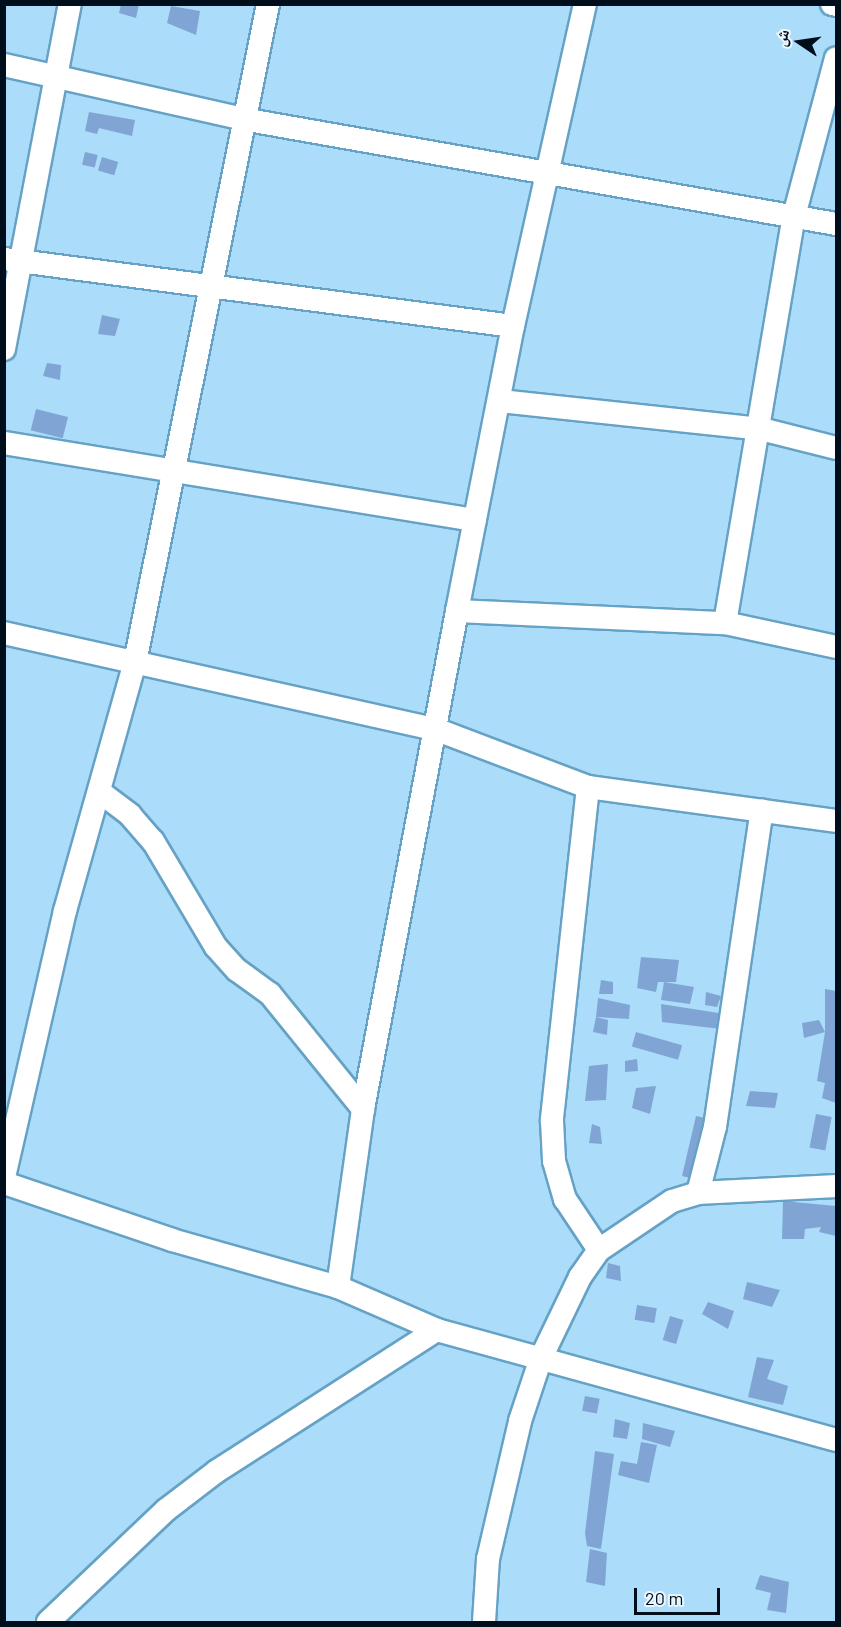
<!DOCTYPE html>
<meta charset="utf-8">
<style>
body{margin:0}
#map{position:relative;width:841px;height:1627px;overflow:hidden;background:#abdcf9;font-family:Barlow,"Noto Naskh Arabic",sans-serif}
div>[style]{position:absolute}
[style*='--x']{left:calc(var(--x)*1px);top:calc(var(--y)*1px);width:calc(var(--w)*1px);rotate:calc(var(--a)*1deg)}
.building>*{inset:0;background:#80a5d5;transform-origin:0 0}
.roads{filter:drop-shadow(2px 0 #65a2c5) drop-shadow(-2px 0 #65a2c5) drop-shadow(0 2px #65a2c5) drop-shadow(0 -2px #65a2c5)}
.street>*{height:22px;margin:-11px;padding:0 11px;transform-origin:11px;border-radius:11px;background:#fff}
span{translate:-50% -50%;white-space:nowrap;text-align:center;line-height:1.15;-webkit-text-stroke:6px #ebf7ff;paint-order:stroke}
.frame{position:absolute;inset:0;border:6px solid #000e1b;pointer-events:none}
.north{position:absolute;left:769px;top:12px;width:60px;height:60px;-webkit-text-stroke:4px #ebf7ff;paint-order:stroke;rotate:283deg;font-size:16px;font-weight:700;line-height:24px;text-align:center;color:#000e1b}
.north::after{content:'';display:block;margin:auto;width:21px;height:27px;background:#000e1b;clip-path:polygon(50% 0,100% 100%,50% 72%,0 100%)}
.scale{position:absolute;left:634px;top:1588px;width:86px;height:27px;box-sizing:border-box;border:3px solid #000e1b;border-top:0;padding-left:8px;font-size:18px;line-height:21px;white-space:nowrap;color:#000e1b;-webkit-text-stroke:4px #ebf7ff;paint-order:stroke}
</style>
<div id="map">
<div class="building">
<i style="clip-path:polygon(121px 4px,139px 4px,136px 18px,119px 13px)"></i>
<i style="clip-path:polygon(171px 6px,200px 11px,196px 35px,167px 23px)"></i>
<i style="clip-path:polygon(89px 112px,135px 120px,132px 136px,99px 128px,97px 134px,85px 131px)"></i>
<i style="left:85px;top:152px;width:13px;height:13px;rotate:13deg"></i>
<i style="left:102px;top:157px;width:17px;height:14px;rotate:17deg"></i>
<i style="clip-path:polygon(102px 315px,120px 319px,115px 336px,98px 334px)"></i>
<i style="clip-path:polygon(47px 363px,61px 365px,60px 380px,43px 376px)"></i>
<i style="left:36px;top:409px;width:33px;height:22px;rotate:14deg"></i>
<i style="clip-path:polygon(641px 957px,679px 960px,676px 982px,664px 982px,694px 987px,690px 1004px,661px 1000px,664px 982px,658px 982px,656px 992px,637px 988px)"></i>
<i style="clip-path:polygon(601px 980px,613px 982px,613px 994px,599px 994px)"></i>
<i style="clip-path:polygon(825px 989px,836px 991px,836px 1103px,822px 1098px,825px 1083px,817px 1081px,825px 1032px,804px 1038px,802px 1023px,819px 1020px,825px 1032px)"></i>
<i style="clip-path:polygon(706px 992px,721px 996px,717px 1007px,705px 1005px)"></i>
<i style="clip-path:polygon(598px 998px,630px 1005px,629px 1019px,596px 1017px)"></i>
<i style="clip-path:polygon(661px 1004px,725px 1014px,721px 1029px,662px 1022px)"></i>
<i style="clip-path:polygon(596px 1017px,608px 1020px,607px 1035px,593px 1032px)"></i>
<i style="left:636px;top:1032px;width:48px;height:15px;rotate:16deg"></i>
<i style="clip-path:polygon(637px 1059px,638px 1071px,625px 1072px,625px 1061px)"></i>
<i style="clip-path:polygon(608px 1064px,606px 1100px,585px 1101px,589px 1066px)"></i>
<i style="clip-path:polygon(656px 1086px,650px 1114px,632px 1108px,636px 1088px)"></i>
<i style="clip-path:polygon(750px 1091px,778px 1093px,775px 1108px,746px 1106px)"></i>
<i style="left:816px;top:1114px;width:16px;height:34px;rotate:11deg"></i>
<i style="clip-path:polygon(696px 1116px,711px 1119px,694px 1179px,682px 1176px)"></i>
<i style="clip-path:polygon(592px 1124px,600px 1127px,602px 1144px,589px 1143px)"></i>
<i style="clip-path:polygon(783px 1201px,836px 1206px,836px 1236px,819px 1232px,821px 1227px,805px 1229px,804px 1239px,782px 1239px)"></i>
<i style="clip-path:polygon(608px 1263px,620px 1266px,621px 1281px,606px 1278px)"></i>
<i style="clip-path:polygon(747px 1282px,780px 1290px,772px 1307px,743px 1299px)"></i>
<i style="clip-path:polygon(708px 1302px,734px 1311px,728px 1329px,702px 1314px)"></i>
<i style="left:637px;top:1305px;width:20px;height:15px;rotate:9deg"></i>
<i style="left:670px;top:1316px;width:14px;height:25px;rotate:17deg"></i>
<i style="clip-path:polygon(757px 1357px,774px 1360px,767px 1379px,788px 1386px,783px 1405px,748px 1397px)"></i>
<i style="left:585px;top:1396px;width:15px;height:15px;rotate:11deg"></i>
<i style="clip-path:polygon(615px 1419px,630px 1423px,627px 1439px,613px 1437px)"></i>
<i style="clip-path:polygon(643px 1423px,675px 1431px,670px 1447px,642px 1439px)"></i>
<i style="clip-path:polygon(641px 1442px,657px 1445px,649px 1483px,618px 1475px,621px 1461px,637px 1464px)"></i>
<i style="clip-path:polygon(595px 1451px,614px 1454px,601px 1549px,587px 1546px,585px 1533px)"></i>
<i style="clip-path:polygon(590px 1549px,607px 1553px,605px 1586px,586px 1582px)"></i>
<i style="clip-path:polygon(760px 1575px,789px 1582px,786px 1613px,767px 1610px,771px 1593px,755px 1589px)"></i>
</div>
<div class="roads">
<div class="street">
<i style="--x:832;--y:4;--w:4;--a:14"></i>
<i style="--x:4;--y:65;--w:250;--a:12.7"></i>
<i style="--x:248;--y:120;--w:597;--a:10.03"></i>
<i style="--x:4;--y:259;--w:513;--a:7.5"></i>
<i style="--x:4;--y:349;--w:351;--a:-79.2"></i>
<i style="--x:500;--y:401;--w:262;--a:6.1"></i>
<i style="--x:761;--y:429;--w:77;--a:14.2"></i>
<i style="--x:4;--y:443;--w:477;--a:9.3"></i>
<i style="--x:457;--y:611;--w:268;--a:2.6"></i>
<i style="--x:725;--y:623;--w:114;--a:12.2"></i>
<i style="--x:725;--y:623;--w:413;--a:-80.4"></i>
<i style="--x:794;--y:216;--w:163;--a:-75.1"></i>
<i style="--x:4;--y:633;--w:442;--a:12.6"></i>
<i style="--x:435;--y:729;--w:164;--a:20.8"></i>
<i style="--x:588;--y:787;--w:250;--a:7.8"></i>
<i style="--x:588;--y:787;--w:336;--a:96.2"></i>
<i style="--x:552;--y:1121;--w:40;--a:87.1"></i>
<i style="--x:554;--y:1161;--w:40;--a:74"></i>
<i style="--x:565;--y:1199;--w:61;--a:56.3"></i>
<i style="--x:100;--y:792;--w:38;--a:37"></i>
<i style="--x:130;--y:815;--w:35;--a:49"></i>
<i style="--x:153;--y:841;--w:123;--a:59.3"></i>
<i style="--x:216;--y:947;--w:31;--a:48"></i>
<i style="--x:237;--y:970;--w:41;--a:36"></i>
<i style="--x:270;--y:994;--w:148;--a:51"></i>
<i style="--x:4;--y:1177;--w:273;--a:-77.1"></i>
<i style="--x:65;--y:911;--w:259;--a:-74.3"></i>
<i style="--x:135;--y:662;--w:671;--a:-78.57"></i>
<i style="--x:4;--y:1183;--w:177;--a:18.7"></i>
<i style="--x:172;--y:1240;--w:173;--a:15.8"></i>
<i style="--x:338;--y:1287;--w:108;--a:23.5"></i>
<i style="--x:437;--y:1330;--w:414;--a:15.4"></i>
<i style="--x:698;--y:1193;--w:68;--a:-75.6"></i>
<i style="--x:715;--y:1127;--w:320;--a:-81.6"></i>
<i style="--x:338;--y:1287;--w:180;--a:-82"></i>
<i style="--x:363;--y:1109;--w:507;--a:-79.31"></i>
<i style="--x:457;--y:611;--w:290;--a:-78.9"></i>
<i style="--x:513;--y:326;--w:330;--a:-77.4"></i>
<i style="--x:48;--y:1622;--w:163;--a:-43.5"></i>
<i style="--x:166;--y:1510;--w:64;--a:-37.4"></i>
<i style="--x:217;--y:1471;--w:261;--a:-32.7"></i>
<i style="--x:484;--y:1622;--w:63;--a:-86.4"></i>
<i style="--x:488;--y:1559;--w:142;--a:-76.9"></i>
<i style="--x:520;--y:1421;--w:66;--a:-71.6"></i>
<i style="--x:541;--y:1358;--w:90;--a:-64.3"></i>
<i style="--x:580;--y:1277;--w:33;--a:-55"></i>
<i style="--x:599;--y:1250;--w:88;--a:-33.9"></i>
<i style="--x:672;--y:1201;--w:27;--a:-17"></i>
<i style="--x:698;--y:1193;--w:138;--a:-2.9"></i>
</div>
</div>
<div class="frame"></div>
<div class="north">ش</div>
<div class="scale">20 m</div>
</div>
